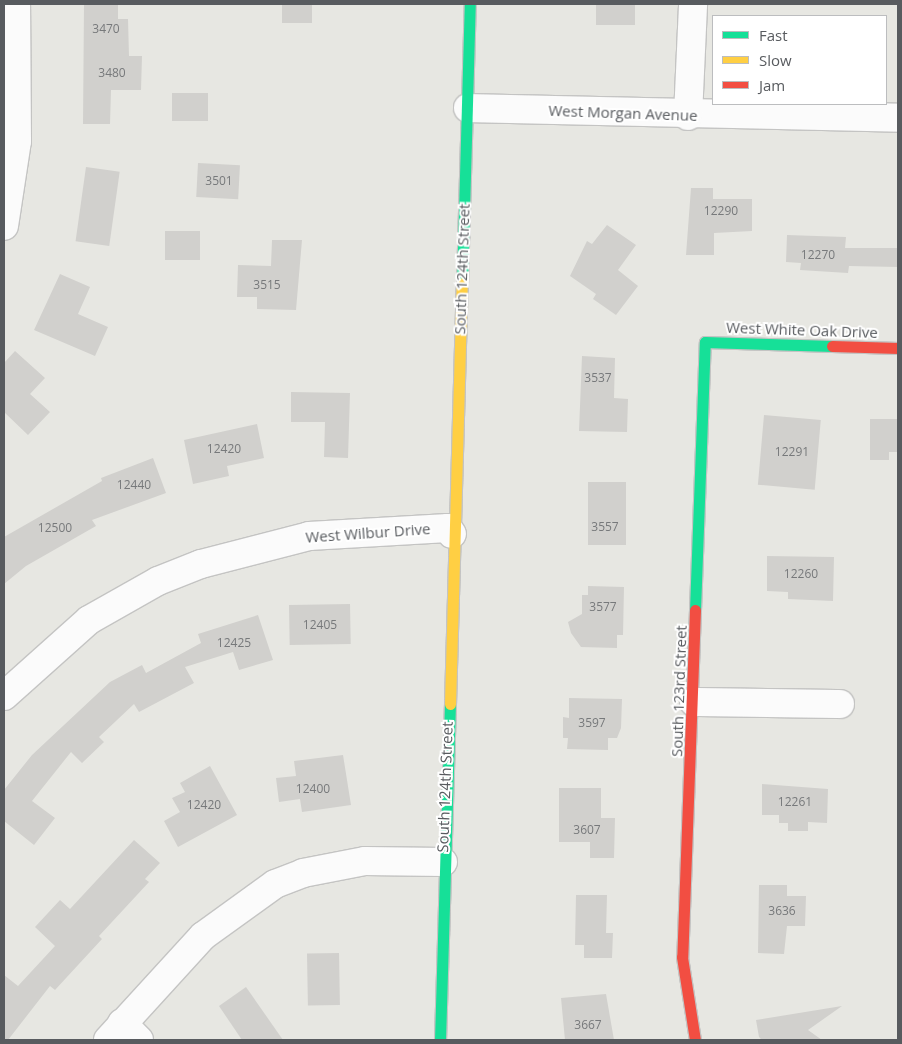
<!DOCTYPE html>
<style>
body{margin:0}
#map{position:relative;width:902px;height:1044px;overflow:hidden;background:#e7e7e2;font-family:"Open Sans",sans-serif}
div>[style]{position:absolute}
[style*='--x']{left:calc(var(--x)*1px);top:calc(var(--y)*1px);width:calc(var(--w)*1px);rotate:calc(var(--a)*1deg)}
.building>*{inset:0;background:#d1d0cd;transform-origin:0 0}
.roads{filter:drop-shadow(1px 0 #c4c4c3) drop-shadow(-1px 0 #c4c4c3) drop-shadow(0 1px #c4c4c3) drop-shadow(0 -1px #c4c4c3)}
.street>*{height:28px;margin:-14px;padding:0 14px;transform-origin:14px;border-radius:14px;background:#fbfbfb}
.fast>*{height:11px;margin:-5.5px;padding:0 5.5px;transform-origin:5.5px;border-radius:5.5px;background:#16e098}
.slow>*{height:11px;margin:-5.5px;padding:0 5.5px;transform-origin:5.5px;border-radius:5.5px;background:#ffcf43}
.jam>*{height:11px;margin:-5.5px;padding:0 5.5px;transform-origin:5.5px;border-radius:5.5px;background:#f24e42}
span{translate:-50% -50%;white-space:nowrap;text-align:center;line-height:1.15;-webkit-text-stroke:4px #fff;paint-order:stroke}
.number-label{font-size:12px;color:#77797b}
.number-label span{-webkit-text-stroke-width:0}
.street-label{font-size:15px;color:#585b5f}
.frame{position:absolute;inset:0;border:5px solid #585b5f;pointer-events:none}
.legend{position:absolute;left:712px;top:15px;width:175px;height:90px;box-sizing:border-box;background:#fff;border:1px solid #bcbdbf;margin:0;padding:6px 9px;list-style:none;font-size:15px;color:#585b5f}
.legend li{display:flex;align-items:center;gap:10px;height:25px}
.legend b{width:25px;border:1px solid #bcbdbf}
</style>
<div id="map">
<div class="building">
<i style="clip-path:polygon(84px 4px,118px 4px,118px 19px,128px 19px,129px 56px,142px 56px,141px 90px,111px 90px,110px 124px,83px 124px)"></i>
<i style="left:282px;top:4px;width:30px;height:19px"></i>
<i style="left:596px;top:4px;width:39px;height:21px"></i>
<i style="left:208px;top:93px;width:28px;height:36px;rotate:90deg"></i>
<i style="left:198px;top:163px;width:42px;height:34px;rotate:3deg"></i>
<i style="left:86px;top:167px;width:34px;height:75px;rotate:8deg"></i>
<i style="clip-path:polygon(691px 188px,713px 188px,713px 199px,752px 199px,752px 231px,714px 233px,714px 255px,686px 255px)"></i>
<i style="clip-path:polygon(607px 225px,636px 245px,618px 270px,638px 286px,616px 315px,593px 299px,596px 294px,570px 276px,587px 241px,592px 244px)"></i>
<i style="left:165px;top:231px;width:35px;height:29px"></i>
<i style="clip-path:polygon(787px 235px,846px 237px,845px 248px,898px 248px,898px 267px,849px 266px,848px 273px,800px 270px,801px 263px,786px 262px)"></i>
<i style="clip-path:polygon(272px 240px,302px 240px,296px 310px,257px 309px,257px 297px,237px 297px,238px 265px,271px 266px)"></i>
<i style="clip-path:polygon(60px 274px,90px 287px,78px 314px,108px 327px,95px 356px,34px 330px)"></i>
<i style="clip-path:polygon(15px 351px,45px 378px,30px 394px,50px 412px,28px 435px,4px 412px,4px 363px)"></i>
<i style="clip-path:polygon(582px 356px,615px 358px,614px 398px,628px 399px,627px 432px,579px 431px)"></i>
<i style="clip-path:polygon(291px 392px,350px 393px,348px 458px,324px 457px,325px 422px,291px 422px)"></i>
<i style="left:764px;top:415px;width:57px;height:70px;rotate:5deg"></i>
<i style="clip-path:polygon(870px 419px,898px 419px,898px 452px,889px 452px,889px 460px,870px 460px)"></i>
<i style="clip-path:polygon(257px 424px,264px 458px,227px 466px,229px 476px,193px 484px,184px 440px)"></i>
<i style="clip-path:polygon(153px 458px,166px 493px,92px 520px,96px 526px,26px 566px,4px 584px,4px 537px,102px 481px,101px 478px)"></i>
<i style="left:588px;top:482px;width:38px;height:63px"></i>
<i style="clip-path:polygon(767px 556px,834px 557px,833px 601px,788px 599px,788px 592px,767px 591px)"></i>
<i style="clip-path:polygon(588px 586px,624px 587px,623px 635px,617px 635px,617px 648px,581px 647px,571px 633px,568px 622px,582px 614px,582px 595px,588px 595px)"></i>
<i style="left:350px;top:604px;width:40px;height:61px;rotate:89deg"></i>
<i style="clip-path:polygon(258px 615px,273px 660px,239px 670px,233px 652px,185px 667px,194px 683px,139px 712px,134px 704px,99px 737px,104px 742px,82px 763px,71px 752px,32px 801px,55px 818px,34px 845px,4px 821px,4px 790px,32px 755px,110px 682px,142px 665px,146px 673px,201px 643px,198px 634px)"></i>
<i style="clip-path:polygon(569px 698px,622px 699px,621px 728px,617px 738px,608px 738px,608px 750px,567px 749px,568px 738px,563px 738px,563px 717px,569px 718px)"></i>
<i style="clip-path:polygon(343px 755px,351px 805px,302px 812px,300px 799px,279px 802px,276px 778px,296px 776px,294px 761px)"></i>
<i style="clip-path:polygon(210px 766px,237px 815px,178px 847px,164px 821px,180px 812px,172px 798px,185px 792px,180px 783px)"></i>
<i style="clip-path:polygon(762px 784px,828px 789px,827px 823px,808px 822px,808px 831px,788px 831px,788px 823px,779px 823px,779px 815px,762px 815px)"></i>
<i style="clip-path:polygon(559px 788px,601px 788px,601px 818px,615px 818px,614px 858px,590px 858px,590px 842px,559px 842px)"></i>
<i style="clip-path:polygon(134px 840px,160px 863px,145px 879px,149px 882px,99px 936px,102px 939px,55px 990px,50px 986px,8px 1040px,4px 1040px,4px 975px,18px 986px,55px 946px,35px 927px,60px 900px,70px 909px)"></i>
<i style="clip-path:polygon(759px 885px,787px 885px,787px 896px,806px 896px,805px 926px,787px 926px,784px 954px,758px 953px)"></i>
<i style="clip-path:polygon(576px 895px,607px 895px,606px 933px,613px 933px,612px 958px,584px 958px,584px 945px,575px 945px)"></i>
<i style="left:339px;top:953px;width:52px;height:32px;rotate:89deg"></i>
<i style="clip-path:polygon(246px 987px,283px 1040px,242px 1040px,219px 1006px)"></i>
<i style="clip-path:polygon(606px 994px,614px 1040px,565px 1040px,561px 998px)"></i>
<i style="clip-path:polygon(842px 1006px,808px 1030px,822px 1040px,762px 1040px,759px 1037px,756px 1020px)"></i>
</div>
<div class="roads">
<div class="street">
<i style="--x:468;--y:108;--w:430;--a:1.3"></i>
<i style="--x:688;--y:116;--w:112;--a:-87.4"></i>
<i style="--x:4;--y:226;--w:86;--a:-81.3"></i>
<i style="--x:17;--y:141;--w:137;--a:-90.4"></i>
<i style="--x:4;--y:696;--w:114;--a:-41.8"></i>
<i style="--x:89;--y:620;--w:79;--a:-29.5"></i>
<i style="--x:158;--y:581;--w:46;--a:-21.6"></i>
<i style="--x:201;--y:564;--w:112;--a:-14.5"></i>
<i style="--x:309;--y:536;--w:139;--a:-3.3"></i>
<i style="--x:448;--y:528;--w:7;--a:56"></i>
<i style="--x:694;--y:702;--w:146;--a:0.8"></i>
<i style="--x:122;--y:1023;--w:24;--a:45"></i>
<i style="--x:108;--y:1040;--w:141;--a:-47.6"></i>
<i style="--x:203;--y:936;--w:89;--a:-35.8"></i>
<i style="--x:275;--y:884;--w:30;--a:-21"></i>
<i style="--x:303;--y:873;--w:63;--a:-11"></i>
<i style="--x:365;--y:861;--w:78;--a:0.7"></i>
</div>
<div class="fast">
<i style="--x:462;--y:283;--w:279;--a:-88.4"></i>
<i style="--x:695;--y:610;--w:268;--a:-87.9"></i>
<i style="--x:705;--y:342;--w:127;--a:1.8"></i>
<i style="--x:440;--y:1040;--w:336;--a:-88.3"></i>
</div>
<div class="slow">
<i style="--x:450;--y:704;--w:421;--a:-88.4"></i>
</div>
<div class="jam">
<i style="--x:832;--y:346;--w:66;--a:1.7"></i>
<i style="--x:695;--y:610;--w:347;--a:92.1"></i>
<i style="--x:682;--y:957;--w:84;--a:81.1"></i>
</div>
</div>
<div class="number-label">
<span style="left:106px;top:29px">3470</span>
<span style="left:112px;top:73px">3480</span>
<span style="left:219px;top:181px">3501</span>
<span style="left:721px;top:211px">12290</span>
<span style="left:818px;top:255px">12270</span>
<span style="left:267px;top:285px">3515</span>
<span style="left:598px;top:378px">3537</span>
<span style="left:224px;top:449px">12420</span>
<span style="left:792px;top:452px">12291</span>
<span style="left:134px;top:485px">12440</span>
<span style="left:605px;top:527px">3557</span>
<span style="left:55px;top:528px">12500</span>
<span style="left:801px;top:574px">12260</span>
<span style="left:603px;top:607px">3577</span>
<span style="left:320px;top:625px">12405</span>
<span style="left:234px;top:643px">12425</span>
<span style="left:592px;top:723px">3597</span>
<span style="left:313px;top:789px">12400</span>
<span style="left:795px;top:802px">12261</span>
<span style="left:204px;top:805px">12420</span>
<span style="left:587px;top:830px">3607</span>
<span style="left:782px;top:911px">3636</span>
<span style="left:588px;top:1025px">3667</span>
</div>
<div class="street-label">
<span style="left:623px;top:113px;rotate:2deg">West Morgan Avenue</span>
<span style="left:462px;top:269px;rotate:-88deg">South 124th Street</span>
<span style="left:802px;top:330px;rotate:2deg">West White Oak Drive</span>
<span style="left:368px;top:533px;rotate:-4deg">West Wilbur Drive</span>
<span style="left:679px;top:691px;rotate:-88deg">South 123rd Street</span>
<span style="left:445px;top:787px;rotate:-88deg">South 124th Street</span>
</div>
<div class="frame"></div>
<ul class="legend">
<li><b style="height:6px;background:#16e098"></b>Fast</li>
<li><b style="height:6px;background:#ffcf43"></b>Slow</li>
<li><b style="height:6px;background:#f24e42"></b>Jam</li>
</ul>
</div>
